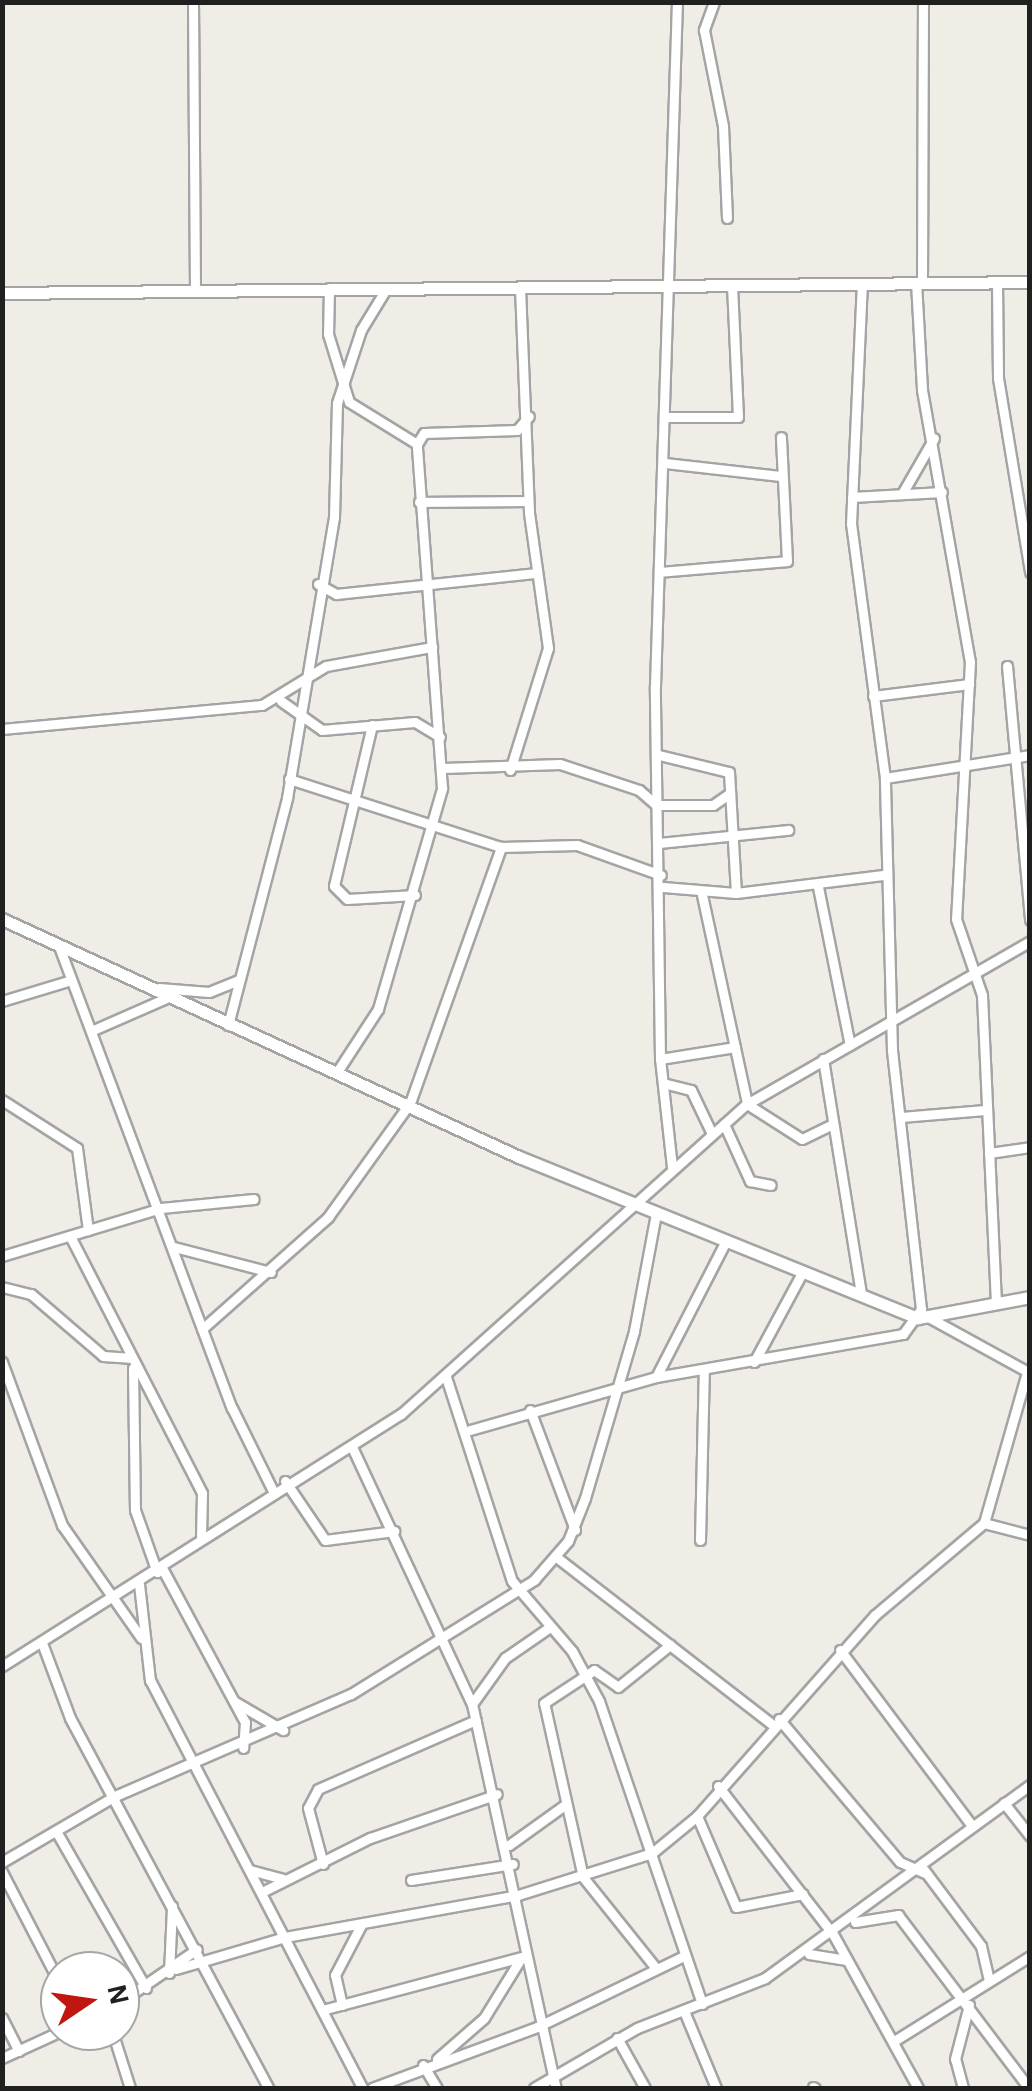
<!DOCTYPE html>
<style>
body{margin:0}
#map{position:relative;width:1032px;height:2091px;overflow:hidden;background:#f0ede7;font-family:"Alegreya Sans",sans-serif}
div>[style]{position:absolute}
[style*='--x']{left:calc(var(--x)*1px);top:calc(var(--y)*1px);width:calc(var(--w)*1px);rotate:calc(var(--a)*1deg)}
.roads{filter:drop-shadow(2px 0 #a4a4a4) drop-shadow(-2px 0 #a4a4a4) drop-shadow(0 2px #a4a4a4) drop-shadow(0 -2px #a4a4a4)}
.minor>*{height:9px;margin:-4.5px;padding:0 4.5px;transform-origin:4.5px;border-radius:4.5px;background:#fff}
.tertiary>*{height:11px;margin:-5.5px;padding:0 5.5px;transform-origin:5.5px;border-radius:5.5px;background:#fff}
span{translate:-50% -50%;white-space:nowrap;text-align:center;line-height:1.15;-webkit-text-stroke:8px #fff;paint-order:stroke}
.frame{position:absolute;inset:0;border:5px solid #202020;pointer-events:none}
.north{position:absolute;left:40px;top:1951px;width:100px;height:100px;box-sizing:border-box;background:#fff;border:2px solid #a6a6a6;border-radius:50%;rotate:77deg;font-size:28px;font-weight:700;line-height:40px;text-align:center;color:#202020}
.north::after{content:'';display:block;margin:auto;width:35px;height:45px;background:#c1160f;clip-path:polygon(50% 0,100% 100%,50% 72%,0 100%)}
</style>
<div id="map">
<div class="roads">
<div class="minor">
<i style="--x:193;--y:2;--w:288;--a:89.6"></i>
<i style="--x:714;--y:2;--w:30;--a:110"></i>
<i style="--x:704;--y:30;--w:98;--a:78.8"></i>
<i style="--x:723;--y:126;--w:92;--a:87.5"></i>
<i style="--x:916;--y:282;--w:108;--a:86.8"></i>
<i style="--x:922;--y:390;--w:276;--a:80"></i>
<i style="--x:970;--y:662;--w:257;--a:93.1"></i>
<i style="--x:956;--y:919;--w:80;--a:71.1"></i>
<i style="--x:982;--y:995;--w:308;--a:87.4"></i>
<i style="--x:922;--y:282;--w:280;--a:-89.8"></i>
<i style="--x:997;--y:282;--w:96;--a:89.4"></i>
<i style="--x:998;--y:378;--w:197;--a:80.6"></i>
<i style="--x:329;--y:288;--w:46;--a:91.2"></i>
<i style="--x:328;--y:334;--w:71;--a:72.8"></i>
<i style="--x:349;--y:402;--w:80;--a:31.7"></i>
<i style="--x:667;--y:417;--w:71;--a:0"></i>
<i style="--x:738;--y:417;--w:132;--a:-92.6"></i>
<i style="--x:665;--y:463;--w:116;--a:6.4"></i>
<i style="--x:903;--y:492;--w:62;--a:-60.1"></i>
<i style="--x:852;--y:497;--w:90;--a:-3.2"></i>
<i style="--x:419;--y:502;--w:109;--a:-0.5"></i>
<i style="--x:659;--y:572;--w:128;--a:-4.9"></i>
<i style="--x:787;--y:561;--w:124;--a:-92.8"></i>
<i style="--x:318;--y:584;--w:21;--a:29"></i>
<i style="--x:336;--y:594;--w:202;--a:-6"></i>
<i style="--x:1007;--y:666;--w:255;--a:84.8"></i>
<i style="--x:873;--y:696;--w:97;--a:-7.1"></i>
<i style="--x:281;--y:701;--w:50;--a:35.3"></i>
<i style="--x:322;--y:730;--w:93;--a:-4.9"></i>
<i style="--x:415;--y:722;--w:29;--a:31"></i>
<i style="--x:372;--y:725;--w:165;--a:103.3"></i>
<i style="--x:334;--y:886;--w:18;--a:45"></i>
<i style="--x:347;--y:899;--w:68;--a:-3.4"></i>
<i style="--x:2;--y:729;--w:261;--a:-5.3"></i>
<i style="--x:262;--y:705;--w:75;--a:-31.4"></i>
<i style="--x:326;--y:666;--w:108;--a:-10.2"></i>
<i style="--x:659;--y:755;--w:72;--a:13.7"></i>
<i style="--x:729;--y:772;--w:121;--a:86.7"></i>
<i style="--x:443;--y:768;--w:117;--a:-2"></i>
<i style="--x:560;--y:764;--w:83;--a:18.2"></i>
<i style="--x:639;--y:790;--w:23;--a:41"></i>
<i style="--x:656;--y:805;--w:57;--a:0"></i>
<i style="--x:713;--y:805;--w:21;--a:-35"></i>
<i style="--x:510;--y:770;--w:128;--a:-72.7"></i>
<i style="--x:548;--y:648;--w:137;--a:-98"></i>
<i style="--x:529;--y:512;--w:226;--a:-92.3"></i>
<i style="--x:885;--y:778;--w:147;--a:-9"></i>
<i style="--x:289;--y:779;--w:223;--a:17.8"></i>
<i style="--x:501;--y:847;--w:76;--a:-1.5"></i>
<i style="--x:577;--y:845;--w:89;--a:19.7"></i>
<i style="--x:659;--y:843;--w:130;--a:-5.8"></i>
<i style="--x:663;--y:887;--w:73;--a:4.7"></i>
<i style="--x:736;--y:893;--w:148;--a:-7"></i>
<i style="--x:818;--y:887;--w:161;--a:78.6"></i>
<i style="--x:702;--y:895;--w:214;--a:77.8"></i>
<i style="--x:747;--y:1104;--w:65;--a:32.5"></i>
<i style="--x:802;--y:1139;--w:32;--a:-26"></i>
<i style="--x:60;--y:949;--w:490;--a:69.5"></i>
<i style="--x:232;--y:1408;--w:90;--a:63.7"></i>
<i style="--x:159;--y:988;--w:50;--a:4.6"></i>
<i style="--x:209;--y:992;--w:32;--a:-22"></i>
<i style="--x:2;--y:1001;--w:69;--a:-16.9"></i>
<i style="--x:228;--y:1025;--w:235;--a:-75.4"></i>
<i style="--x:287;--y:798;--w:285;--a:-80.5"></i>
<i style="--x:334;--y:517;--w:114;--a:-88.5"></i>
<i style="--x:337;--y:403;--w:77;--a:-71.8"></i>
<i style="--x:361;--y:330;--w:48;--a:-58.6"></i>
<i style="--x:91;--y:1031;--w:82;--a:-23.7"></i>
<i style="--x:660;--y:1059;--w:76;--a:-9.1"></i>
<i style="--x:823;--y:1059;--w:238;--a:80.8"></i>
<i style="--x:337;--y:1072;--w:75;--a:-56.9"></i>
<i style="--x:378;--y:1009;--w:230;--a:-73.8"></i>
<i style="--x:442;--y:788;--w:345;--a:-94.2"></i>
<i style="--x:417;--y:444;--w:13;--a:-58"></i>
<i style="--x:424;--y:433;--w:93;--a:-1.8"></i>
<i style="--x:517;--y:430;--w:18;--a:-49"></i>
<i style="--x:663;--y:1083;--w:29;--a:14"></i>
<i style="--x:691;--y:1090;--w:47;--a:64.5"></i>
<i style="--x:2;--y:1100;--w:89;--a:32.6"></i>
<i style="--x:77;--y:1148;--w:83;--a:82.4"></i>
<i style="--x:901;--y:1117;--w:84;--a:-4.8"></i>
<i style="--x:724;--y:1124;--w:63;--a:65.5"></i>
<i style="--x:750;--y:1181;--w:21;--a:11"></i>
<i style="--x:989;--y:1153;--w:41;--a:-8.3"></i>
<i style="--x:672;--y:1167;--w:109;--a:-96.3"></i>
<i style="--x:660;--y:1059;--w:373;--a:-90.8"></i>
<i style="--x:655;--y:686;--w:684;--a:-88.16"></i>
<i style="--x:70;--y:1236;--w:289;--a:62.8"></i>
<i style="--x:202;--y:1493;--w:43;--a:91.3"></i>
<i style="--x:174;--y:1247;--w:100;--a:14.5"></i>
<i style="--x:2;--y:1256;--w:166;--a:-16.8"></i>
<i style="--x:161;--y:1208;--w:93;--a:-5.5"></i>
<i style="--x:2;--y:1287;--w:30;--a:14"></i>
<i style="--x:31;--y:1294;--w:95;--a:40.7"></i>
<i style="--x:103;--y:1356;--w:26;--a:4"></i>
<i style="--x:930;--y:1318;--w:114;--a:28.8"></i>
<i style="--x:202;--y:1329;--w:169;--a:-41.6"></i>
<i style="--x:328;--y:1217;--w:140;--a:-54.3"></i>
<i style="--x:410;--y:1103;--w:272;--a:-70.4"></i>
<i style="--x:2;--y:1362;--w:174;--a:69.8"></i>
<i style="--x:62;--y:1525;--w:138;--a:55"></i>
<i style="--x:754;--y:1362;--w:103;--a:-61.7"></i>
<i style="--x:133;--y:1368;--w:142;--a:89.2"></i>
<i style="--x:135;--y:1510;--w:66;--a:70.5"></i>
<i style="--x:446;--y:1377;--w:214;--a:72.1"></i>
<i style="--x:512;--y:1581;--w:92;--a:49.4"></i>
<i style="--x:572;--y:1651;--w:57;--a:61.6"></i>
<i style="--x:599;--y:1701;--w:320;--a:71.2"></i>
<i style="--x:656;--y:1377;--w:153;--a:-62.8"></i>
<i style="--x:530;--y:1410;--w:128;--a:69.4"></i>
<i style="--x:470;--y:1430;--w:193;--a:-15.9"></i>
<i style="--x:656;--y:1377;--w:251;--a:-9.9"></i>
<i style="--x:903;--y:1334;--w:31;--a:-54"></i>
<i style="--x:921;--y:1309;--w:261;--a:-96.4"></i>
<i style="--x:892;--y:1050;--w:272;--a:-91.5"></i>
<i style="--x:885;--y:778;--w:256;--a:-97.6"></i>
<i style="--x:851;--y:524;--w:241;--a:-87.4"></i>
<i style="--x:352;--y:1447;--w:284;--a:65"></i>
<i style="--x:472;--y:1704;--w:393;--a:77.7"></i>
<i style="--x:285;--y:1481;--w:71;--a:55.9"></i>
<i style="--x:325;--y:1540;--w:70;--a:-7.4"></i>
<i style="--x:984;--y:1523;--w:48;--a:14.6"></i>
<i style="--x:700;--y:1540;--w:171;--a:-88.7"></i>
<i style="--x:555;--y:1556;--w:276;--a:37.8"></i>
<i style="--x:162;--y:1568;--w:175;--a:61.7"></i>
<i style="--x:245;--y:1722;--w:26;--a:94"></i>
<i style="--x:139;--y:1584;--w:97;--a:83.5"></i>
<i style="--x:150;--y:1680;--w:460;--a:62.5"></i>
<i style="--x:42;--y:1643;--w:80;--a:69.5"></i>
<i style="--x:70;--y:1718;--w:420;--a:61.8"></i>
<i style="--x:840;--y:1650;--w:216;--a:53.1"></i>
<i style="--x:2;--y:1666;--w:472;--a:-32.3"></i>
<i style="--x:401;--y:1414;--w:465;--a:-41.9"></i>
<i style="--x:747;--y:1104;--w:327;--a:-29.9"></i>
<i style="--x:235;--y:1702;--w:56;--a:30.3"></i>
<i style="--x:472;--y:1704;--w:57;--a:-54.3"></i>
<i style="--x:505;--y:1658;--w:55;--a:-34.6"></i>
<i style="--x:779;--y:1719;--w:187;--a:49.8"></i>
<i style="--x:900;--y:1862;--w:27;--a:24"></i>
<i style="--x:718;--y:1786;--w:187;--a:52.2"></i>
<i style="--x:833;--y:1934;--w:176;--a:61.1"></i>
<i style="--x:1004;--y:1803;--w:42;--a:51.8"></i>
<i style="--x:697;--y:1816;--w:99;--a:66.8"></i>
<i style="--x:736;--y:1907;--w:68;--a:-11"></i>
<i style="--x:56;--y:1831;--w:181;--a:60.2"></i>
<i style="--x:509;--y:1845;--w:70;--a:-35.7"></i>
<i style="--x:2;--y:1862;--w:131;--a:-30.3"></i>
<i style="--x:115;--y:1796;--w:257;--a:-23.4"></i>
<i style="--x:351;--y:1694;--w:216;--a:-31.9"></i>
<i style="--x:534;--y:1580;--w:52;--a:-48.9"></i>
<i style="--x:568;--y:1541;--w:46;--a:-68.4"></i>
<i style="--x:585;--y:1498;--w:174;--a:-73.6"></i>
<i style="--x:634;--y:1331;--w:120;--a:-79.4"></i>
<i style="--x:323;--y:1864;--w:58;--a:-105"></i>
<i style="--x:308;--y:1808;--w:21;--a:-62"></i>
<i style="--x:318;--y:1789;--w:172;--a:-23.6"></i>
<i style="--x:250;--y:1870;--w:34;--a:15"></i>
<i style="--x:924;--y:1870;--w:95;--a:53.1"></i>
<i style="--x:981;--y:1946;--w:36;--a:77"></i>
<i style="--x:2;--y:1872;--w:126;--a:62.6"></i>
<i style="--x:411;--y:1880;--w:103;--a:-8.9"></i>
<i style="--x:262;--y:1892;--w:121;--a:-26.6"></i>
<i style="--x:370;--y:1838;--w:134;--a:-19.1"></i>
<i style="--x:855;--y:1922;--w:44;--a:-9.2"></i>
<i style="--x:898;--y:1915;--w:217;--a:52.9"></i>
<i style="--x:809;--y:1954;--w:38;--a:9"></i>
<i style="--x:655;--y:1967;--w:115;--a:-128.7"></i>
<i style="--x:583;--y:1877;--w:178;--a:-102.6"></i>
<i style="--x:544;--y:1703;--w:60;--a:-33.4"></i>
<i style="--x:594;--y:1670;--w:29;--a:35"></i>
<i style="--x:618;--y:1687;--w:67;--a:-38.9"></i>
<i style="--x:176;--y:1969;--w:114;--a:-16.4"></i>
<i style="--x:285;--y:1937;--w:237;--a:-10.2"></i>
<i style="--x:518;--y:1895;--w:140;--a:-17.4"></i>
<i style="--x:652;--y:1853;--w:58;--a:-39.4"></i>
<i style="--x:697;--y:1816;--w:268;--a:-48.5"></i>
<i style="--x:875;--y:1615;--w:143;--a:-40.2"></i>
<i style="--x:984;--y:1523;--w:157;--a:-74.1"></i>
<i style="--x:169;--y:1973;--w:67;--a:-87.4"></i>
<i style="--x:120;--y:2002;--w:93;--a:-34.5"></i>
<i style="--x:342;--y:2005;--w:31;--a:-103"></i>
<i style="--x:335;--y:1975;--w:56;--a:-62.5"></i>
<i style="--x:322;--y:2010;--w:206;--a:-14.9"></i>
<i style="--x:684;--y:2011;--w:83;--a:67.4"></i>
<i style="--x:2;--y:2018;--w:37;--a:63"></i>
<i style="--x:112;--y:2031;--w:60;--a:72.5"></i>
<i style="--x:617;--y:2038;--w:57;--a:60.8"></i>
<i style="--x:894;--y:2041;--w:160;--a:-32"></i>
<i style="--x:2;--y:2058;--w:65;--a:-24.6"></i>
<i style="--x:437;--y:2059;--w:62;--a:-41.1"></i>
<i style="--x:484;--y:2018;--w:70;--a:-58.3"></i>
<i style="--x:423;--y:2065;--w:27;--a:59"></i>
<i style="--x:813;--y:2087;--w:2;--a:27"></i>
<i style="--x:372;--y:2088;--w:176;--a:-20.3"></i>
<i style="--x:537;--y:2027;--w:163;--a:-25.8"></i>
<i style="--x:534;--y:2088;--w:119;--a:-30.2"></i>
<i style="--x:637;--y:2028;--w:137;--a:-21.3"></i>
<i style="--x:765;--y:1978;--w:328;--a:-36.1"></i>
<i style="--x:963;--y:2088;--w:30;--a:-105"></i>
<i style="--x:955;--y:2059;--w:56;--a:-75.5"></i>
</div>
<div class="tertiary">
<i style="--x:2;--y:293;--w:1028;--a:-0.61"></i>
<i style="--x:2;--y:919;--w:569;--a:24.72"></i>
<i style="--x:519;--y:1157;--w:430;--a:22"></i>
<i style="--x:918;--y:1318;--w:114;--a:-10.6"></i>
</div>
</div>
<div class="frame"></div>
<div class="north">N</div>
</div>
